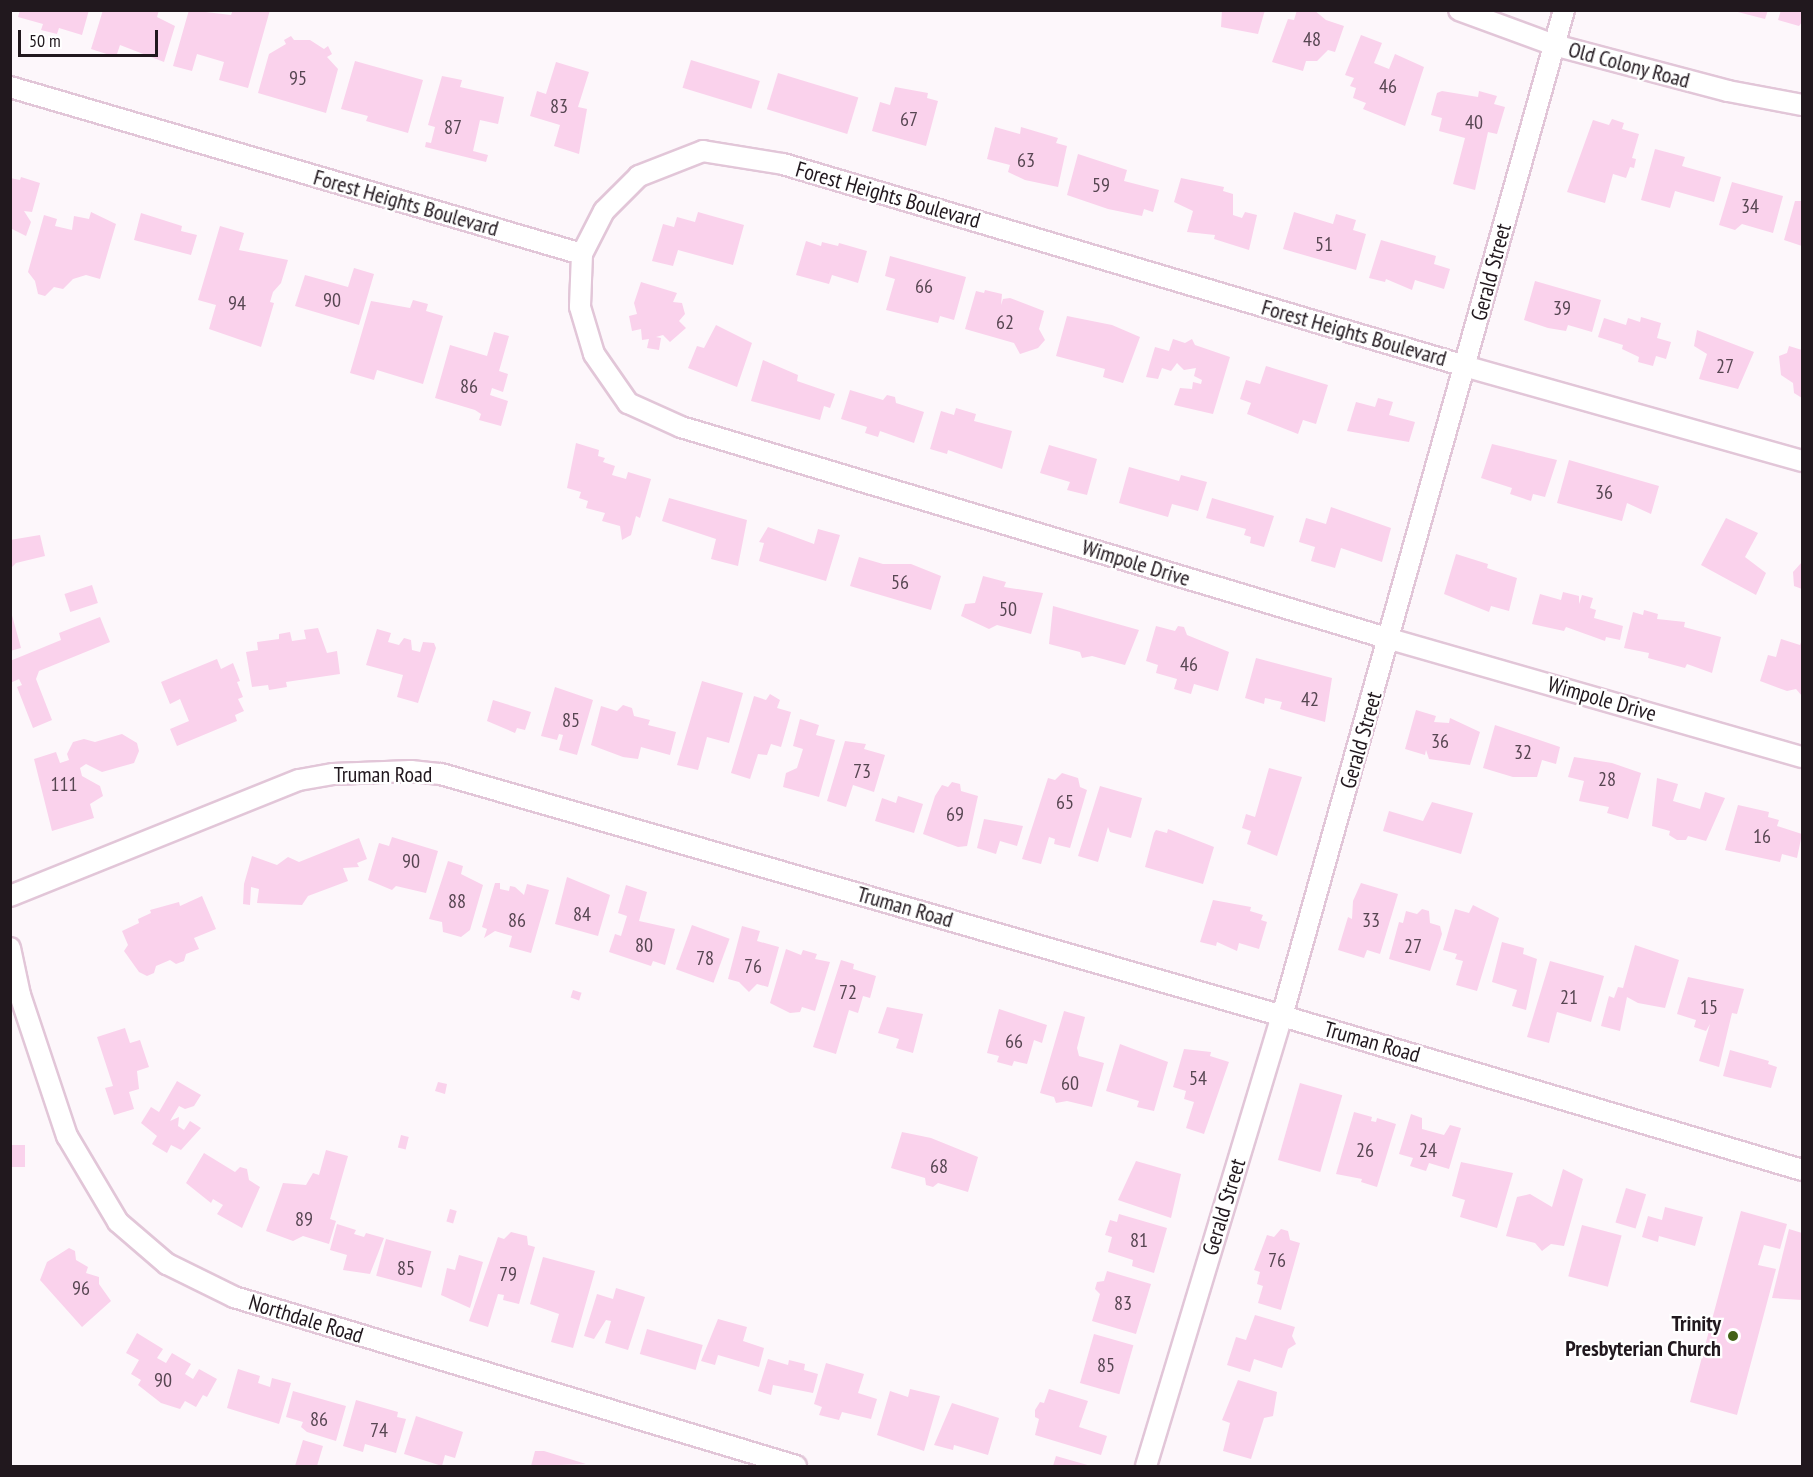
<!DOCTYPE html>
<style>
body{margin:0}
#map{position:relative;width:1813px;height:1477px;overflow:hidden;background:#fdf7fb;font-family:"PT Sans Narrow",sans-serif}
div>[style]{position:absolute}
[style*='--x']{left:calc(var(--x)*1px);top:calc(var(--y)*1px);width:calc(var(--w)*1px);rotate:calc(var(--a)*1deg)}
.building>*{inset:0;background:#fad2ec;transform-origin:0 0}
.roads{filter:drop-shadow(2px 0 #e2c6d8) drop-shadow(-2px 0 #e2c6d8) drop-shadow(0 2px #e2c6d8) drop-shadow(0 -2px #e2c6d8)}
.street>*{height:20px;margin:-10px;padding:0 10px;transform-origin:10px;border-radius:10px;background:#fff}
.dots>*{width:16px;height:16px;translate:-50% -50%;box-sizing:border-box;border:3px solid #fff;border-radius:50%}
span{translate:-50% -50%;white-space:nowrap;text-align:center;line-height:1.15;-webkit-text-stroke:4.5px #fff;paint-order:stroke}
.number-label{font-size:20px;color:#574652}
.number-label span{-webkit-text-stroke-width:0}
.street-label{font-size:22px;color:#21181e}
.poi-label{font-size:22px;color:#21181e;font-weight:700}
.right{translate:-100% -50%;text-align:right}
.frame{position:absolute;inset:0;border:12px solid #21181e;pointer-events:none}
.scale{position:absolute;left:18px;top:30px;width:140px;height:27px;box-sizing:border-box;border:3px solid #21181e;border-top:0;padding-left:8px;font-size:18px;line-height:21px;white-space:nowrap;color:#21181e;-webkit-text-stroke:4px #fff;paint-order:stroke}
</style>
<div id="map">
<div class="building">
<i style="clip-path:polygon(20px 10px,89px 10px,82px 35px,59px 28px,57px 34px,41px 30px,43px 24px,18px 17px)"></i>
<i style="clip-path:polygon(103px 10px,159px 10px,157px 17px,175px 26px,164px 62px,120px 45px,116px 57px,91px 49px)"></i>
<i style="clip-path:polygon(189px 10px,231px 15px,233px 10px,270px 10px,248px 88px,219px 80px,224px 62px,197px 54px,192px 71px,173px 66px)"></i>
<i style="clip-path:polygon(1222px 10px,1265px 10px,1258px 34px,1221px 27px)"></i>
<i style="clip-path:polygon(1297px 10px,1314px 10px,1326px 20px,1344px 26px,1335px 52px,1328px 50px,1317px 61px,1306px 61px,1303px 71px,1272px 62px,1288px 19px,1294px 20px)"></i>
<i style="clip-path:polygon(1730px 10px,1768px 10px,1765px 19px)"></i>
<i style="clip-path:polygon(1781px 10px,1802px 10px,1802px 22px,1799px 26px,1778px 20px)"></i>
<i style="clip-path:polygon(1361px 35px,1382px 43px,1374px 63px,1389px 69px,1395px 54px,1424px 67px,1405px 126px,1363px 109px,1366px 103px,1353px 98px,1356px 88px,1350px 86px,1354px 78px,1345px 75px)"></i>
<i style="clip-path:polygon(291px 36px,294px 40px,310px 40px,324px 49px,328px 46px,332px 54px,327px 57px,338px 69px,326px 113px,258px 93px,269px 54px,286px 44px,284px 40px)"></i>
<i style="left:691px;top:60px;width:72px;height:29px;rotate:17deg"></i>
<i style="clip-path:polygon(355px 61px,423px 80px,408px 133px,366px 121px,368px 116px,341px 109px)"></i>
<i style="clip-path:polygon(556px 62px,589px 72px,578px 107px,587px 109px,579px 154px,554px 146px,560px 125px,530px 116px,537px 91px,546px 94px)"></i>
<i style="left:778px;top:73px;width:84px;height:38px;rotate:17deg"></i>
<i style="clip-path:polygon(442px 76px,462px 80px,460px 87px,504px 97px,498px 124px,480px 120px,473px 151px,488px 155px,486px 162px,425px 147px,426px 142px,431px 143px,435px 127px,428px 125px)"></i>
<i style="clip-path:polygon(895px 87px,928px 93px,927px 98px,938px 101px,926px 146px,872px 131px,880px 102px,890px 105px)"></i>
<i style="clip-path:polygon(1442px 91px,1478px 97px,1479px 91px,1497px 96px,1494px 104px,1505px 107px,1497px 134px,1488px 132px,1475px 190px,1453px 184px,1465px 138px,1439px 131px,1442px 118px,1431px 115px,1437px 93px)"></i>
<i style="clip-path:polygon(1612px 119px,1624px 123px,1622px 129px,1639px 134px,1632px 158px,1636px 159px,1634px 168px,1630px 167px,1626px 178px,1613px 174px,1605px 203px,1567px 192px,1593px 120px,1609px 125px)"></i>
<i style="clip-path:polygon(995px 127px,1020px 134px,1021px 127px,1058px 138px,1056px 143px,1067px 146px,1058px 187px,1025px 180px,1008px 172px,1010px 165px,987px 159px)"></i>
<i style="clip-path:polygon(1655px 149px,1685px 157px,1682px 166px,1721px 177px,1714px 202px,1675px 191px,1670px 208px,1641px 200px)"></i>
<i style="clip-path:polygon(1078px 154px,1127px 170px,1124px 181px,1159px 190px,1153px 212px,1144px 209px,1142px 216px,1108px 209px,1067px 195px)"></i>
<i style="clip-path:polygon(21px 177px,40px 183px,32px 212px,24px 211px,31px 222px,26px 236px,10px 228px,10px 178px,20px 180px)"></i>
<i style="clip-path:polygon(1181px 178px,1224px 187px,1223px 191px,1233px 194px,1233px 215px,1242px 218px,1245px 212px,1257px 215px,1249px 250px,1214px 239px,1215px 235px,1187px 232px,1193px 211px,1174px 202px)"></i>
<i style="clip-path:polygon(1732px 182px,1783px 196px,1773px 233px,1742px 224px,1735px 230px,1719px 225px)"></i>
<i style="clip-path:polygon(1795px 201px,1802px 201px,1802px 246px,1784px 240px)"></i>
<i style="clip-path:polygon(91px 212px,116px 224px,100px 279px,86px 275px,73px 279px,63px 289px,54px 287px,45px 296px,38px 294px,35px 281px,28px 272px,44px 215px,57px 219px,55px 226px,72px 230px,74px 216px,89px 219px)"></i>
<i style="clip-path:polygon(698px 212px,744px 225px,733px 265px,678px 250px,673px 266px,652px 261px,663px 224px,674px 227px,677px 217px,695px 222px)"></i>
<i style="clip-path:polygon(1294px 212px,1333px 224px,1336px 214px,1356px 220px,1353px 230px,1366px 234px,1356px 270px,1283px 249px)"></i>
<i style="clip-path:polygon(141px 213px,182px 226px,181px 231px,197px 235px,191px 255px,134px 240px)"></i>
<i style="clip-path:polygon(220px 226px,244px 233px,239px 250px,288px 260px,281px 283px,273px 292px,270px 302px,274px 303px,261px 347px,209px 329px,216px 305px,198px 300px)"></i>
<i style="clip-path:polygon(1381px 240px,1436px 256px,1434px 264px,1450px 269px,1444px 289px,1415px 280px,1412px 290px,1386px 279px,1385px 282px,1369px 278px)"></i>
<i style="clip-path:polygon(806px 241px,821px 246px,822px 242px,838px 246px,839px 243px,867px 251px,858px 283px,832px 275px,829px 284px,796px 275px)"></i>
<i style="clip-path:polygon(890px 256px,966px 277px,954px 320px,940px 316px,938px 323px,886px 310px,895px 279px,885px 276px)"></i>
<i style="clip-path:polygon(354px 268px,374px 274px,359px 325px,295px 306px,305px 275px,348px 287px)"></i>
<i style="clip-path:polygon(1535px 281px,1601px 300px,1592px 332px,1568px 325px,1566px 331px,1548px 328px,1524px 320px)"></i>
<i style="clip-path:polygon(641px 282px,677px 293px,673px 302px,682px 303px,685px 314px,679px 321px,686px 328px,670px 342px,663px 335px,656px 337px,661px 338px,659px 350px,647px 348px,649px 339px,642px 340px,641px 329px,632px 331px,629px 316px,637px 314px,634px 303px)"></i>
<i style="clip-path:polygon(985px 290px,1002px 294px,1001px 305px,1003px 299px,1010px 298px,1044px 311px,1039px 329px,1045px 340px,1038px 348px,1020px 354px,1014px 343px,965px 329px,976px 291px,984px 293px)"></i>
<i style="clip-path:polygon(413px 300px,428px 304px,426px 311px,443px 316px,423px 384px,377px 370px,374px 380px,350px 373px,371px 301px,410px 308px)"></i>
<i style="clip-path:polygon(1067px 316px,1112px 325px,1140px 337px,1123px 383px,1103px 377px,1105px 369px,1056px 356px)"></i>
<i style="clip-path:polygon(1641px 317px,1661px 323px,1657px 338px,1671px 342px,1666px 359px,1656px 356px,1653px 366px,1638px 362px,1639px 357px,1622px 349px,1623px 345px,1598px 337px,1604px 318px,1626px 325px,1628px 318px,1640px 322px)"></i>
<i style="clip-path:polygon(716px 325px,752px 343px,737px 387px,688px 368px,697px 346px,704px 348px)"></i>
<i style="clip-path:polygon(1697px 330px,1754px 352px,1738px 389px,1699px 379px,1707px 354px,1694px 346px)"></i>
<i style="clip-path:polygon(494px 332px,509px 336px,499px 371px,508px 374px,503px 392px,492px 388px,490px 395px,508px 401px,501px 426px,479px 420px,481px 414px,475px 410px,435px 398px,450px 345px,487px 356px)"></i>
<i style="clip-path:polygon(1173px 339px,1185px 343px,1192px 339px,1195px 345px,1230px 357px,1213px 414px,1174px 405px,1180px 388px,1192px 389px,1193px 382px,1201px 384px,1202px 380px,1194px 376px,1196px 368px,1184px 370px,1177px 363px,1171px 371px,1162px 368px,1158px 379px,1146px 377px,1155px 347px,1169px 351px)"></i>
<i style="clip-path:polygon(1789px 346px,1802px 350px,1802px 398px,1794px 393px,1793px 383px,1781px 375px,1779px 356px,1787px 353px)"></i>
<i style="clip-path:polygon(763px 360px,798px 375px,797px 381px,835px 394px,830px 408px,824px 406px,820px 420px,751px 401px)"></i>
<i style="clip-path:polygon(1266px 366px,1328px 385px,1316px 424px,1303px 420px,1298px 434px,1247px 414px,1251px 403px,1240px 399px,1246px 380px,1260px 384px)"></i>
<i style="clip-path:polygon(850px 390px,883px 400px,887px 395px,895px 397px,896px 403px,924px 412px,914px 443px,880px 431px,878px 437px,865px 433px,867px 427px,841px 419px)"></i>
<i style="clip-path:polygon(1378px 398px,1393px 402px,1389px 415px,1415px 422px,1409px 442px,1347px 431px,1356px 402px,1375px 407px)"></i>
<i style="clip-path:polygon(956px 408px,976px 414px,974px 421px,1012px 431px,1002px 469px,948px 450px,947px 454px,930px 449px,941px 411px,954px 415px)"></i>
<i style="clip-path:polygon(576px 443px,599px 450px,598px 456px,605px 458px,603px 462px,615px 466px,612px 475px,626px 479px,628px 472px,651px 479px,640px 518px,636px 516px,631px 535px,622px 540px,620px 526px,602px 521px,605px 513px,586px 508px,588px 501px,579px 498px,581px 492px,567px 488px)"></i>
<i style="clip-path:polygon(1492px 444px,1557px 460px,1545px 497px,1533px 494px,1531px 501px,1510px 494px,1512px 488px,1481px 478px)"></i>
<i style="clip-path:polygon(1049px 445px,1097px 459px,1087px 495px,1067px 490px,1070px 482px,1040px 473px)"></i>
<i style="clip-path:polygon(1569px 460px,1659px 486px,1651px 514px,1627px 503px,1622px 521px,1557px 503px)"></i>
<i style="clip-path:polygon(1129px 467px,1179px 481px,1181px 475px,1207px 482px,1198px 511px,1172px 504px,1168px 517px,1119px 503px)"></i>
<i style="clip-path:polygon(669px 498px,747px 520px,738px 566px,711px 559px,716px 539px,662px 521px)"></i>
<i style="clip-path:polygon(1212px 498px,1274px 516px,1264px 547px,1250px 543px,1251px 537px,1244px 535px,1246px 529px,1206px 518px)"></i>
<i style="clip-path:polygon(1331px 507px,1391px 528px,1382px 562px,1341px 548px,1335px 568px,1311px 561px,1315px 547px,1299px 542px,1306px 518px,1326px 524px)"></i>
<i style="clip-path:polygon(1726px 518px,1758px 533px,1745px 557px,1766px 573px,1756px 595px,1701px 565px)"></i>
<i style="clip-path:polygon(768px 527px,814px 544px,818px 529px,840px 535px,826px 581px,759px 561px,764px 543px,759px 542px)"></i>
<i style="clip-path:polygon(40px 535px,45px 556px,16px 563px,11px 568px,10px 540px)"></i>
<i style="clip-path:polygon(1456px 554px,1488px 564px,1487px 568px,1517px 578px,1509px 611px,1491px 606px,1489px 612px,1444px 594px)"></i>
<i style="clip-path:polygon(859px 557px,883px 564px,911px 564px,941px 576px,931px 610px,850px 586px)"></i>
<i style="clip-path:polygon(1802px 562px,1802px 589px,1794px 586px,1793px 572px)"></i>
<i style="clip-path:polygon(983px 576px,1006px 582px,1004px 587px,1043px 593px,1031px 634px,997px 625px,989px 629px,961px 616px,965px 604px,975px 603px)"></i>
<i style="left:92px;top:585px;width:19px;height:29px;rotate:72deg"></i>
<i style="clip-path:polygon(1563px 592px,1579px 596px,1579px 604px,1582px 595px,1593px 598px,1590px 608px,1596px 610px,1594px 618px,1623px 626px,1620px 640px,1606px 637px,1605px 641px,1566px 627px,1564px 631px,1532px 624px,1540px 594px,1561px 600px)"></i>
<i style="clip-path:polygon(1053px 606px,1139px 630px,1125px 665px,1092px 656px,1082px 658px,1080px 652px,1049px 644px)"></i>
<i style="clip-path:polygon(10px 608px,21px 648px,10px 651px)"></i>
<i style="clip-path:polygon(1644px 610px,1658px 614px,1657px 619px,1685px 622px,1684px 627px,1721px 637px,1712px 673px,1687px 664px,1685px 668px,1648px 658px,1649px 653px,1624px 648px,1633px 612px,1643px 615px)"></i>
<i style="clip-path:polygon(100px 617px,110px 642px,39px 671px,36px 679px,52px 720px,33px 728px,17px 687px,22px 685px,19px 679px,10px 683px,10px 661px,61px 640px,59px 633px)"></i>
<i style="clip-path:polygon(1156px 626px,1175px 631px,1178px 626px,1184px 627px,1187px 635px,1229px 652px,1218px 691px,1194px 684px,1191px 694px,1174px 689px,1177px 679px,1156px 673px,1158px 665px,1146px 661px)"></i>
<i style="clip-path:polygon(318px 628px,327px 653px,337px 651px,340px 674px,286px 682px,287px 687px,269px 690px,268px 685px,252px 687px,246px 652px,258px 650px,257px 642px,279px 639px,279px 634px,290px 632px,292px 641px,306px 639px,304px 630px)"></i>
<i style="clip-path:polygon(377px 629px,391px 633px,388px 642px,399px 645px,404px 638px,411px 640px,412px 650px,420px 652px,423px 642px,434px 643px,436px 648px,418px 703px,397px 697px,403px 675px,366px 665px)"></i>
<i style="clip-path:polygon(1781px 639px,1800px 645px,1802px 639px,1802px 696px,1796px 689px,1787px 691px,1760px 681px,1768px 655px,1776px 657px)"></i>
<i style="clip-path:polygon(1256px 658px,1332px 678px,1325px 722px,1280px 709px,1282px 702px,1278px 701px,1265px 698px,1264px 704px,1245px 698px)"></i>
<i style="clip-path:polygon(217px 659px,221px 669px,233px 663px,240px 681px,237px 682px,243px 697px,238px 699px,244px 711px,235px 715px,237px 721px,177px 746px,170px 729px,189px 721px,180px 699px,170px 704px,161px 682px)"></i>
<i style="clip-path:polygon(702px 681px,743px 693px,729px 743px,707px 737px,698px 770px,677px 765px)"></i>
<i style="clip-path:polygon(555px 687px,593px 700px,577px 755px,559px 750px,563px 735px,559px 734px,557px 740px,541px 736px)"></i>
<i style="clip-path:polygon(770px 694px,780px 700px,777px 708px,791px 712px,781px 747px,771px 744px,767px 755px,758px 754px,750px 779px,731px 773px,754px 696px,766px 700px)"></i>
<i style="clip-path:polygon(493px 700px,531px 712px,525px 730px,517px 728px,515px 733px,487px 721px)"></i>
<i style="clip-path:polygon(623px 705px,632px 708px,634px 716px,650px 720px,648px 725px,676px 732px,670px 755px,641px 747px,638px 759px,623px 757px,591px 745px,601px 706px,617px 711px)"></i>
<i style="clip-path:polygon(1416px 710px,1436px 716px,1434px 722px,1449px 723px,1450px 718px,1480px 732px,1470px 765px,1429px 759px,1426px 750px,1425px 755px,1405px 749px)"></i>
<i style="clip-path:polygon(800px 719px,819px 725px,816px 735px,835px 740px,819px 797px,783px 787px,786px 773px,797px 768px,803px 749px,793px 746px)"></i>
<i style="clip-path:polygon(1495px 725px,1560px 747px,1556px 764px,1542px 760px,1537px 777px,1513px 777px,1483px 768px)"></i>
<i style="clip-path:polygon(122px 734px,137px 743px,139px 751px,134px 763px,102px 772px,86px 764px,80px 768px,82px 776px,100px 786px,103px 796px,90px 804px,94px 818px,52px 831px,34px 759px,56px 752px,60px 763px,69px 760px,67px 754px,73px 742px,84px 739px,95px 742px)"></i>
<i style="clip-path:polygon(845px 741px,866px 744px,864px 749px,885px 755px,874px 792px,853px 785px,846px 807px,827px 801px)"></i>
<i style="clip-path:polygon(1574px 757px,1612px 763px,1641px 773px,1628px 819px,1607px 813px,1609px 807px,1579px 801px,1584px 781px,1568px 777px)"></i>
<i style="clip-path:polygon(1269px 768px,1302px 777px,1277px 856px,1247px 844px,1251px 831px,1242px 828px,1246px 814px,1255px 817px)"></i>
<i style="clip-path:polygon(1062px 773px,1078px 778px,1080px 787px,1087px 790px,1070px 848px,1054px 844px,1055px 839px,1049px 837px,1041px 864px,1022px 859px,1048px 778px,1055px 780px)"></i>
<i style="clip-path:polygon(1657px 778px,1678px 784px,1673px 801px,1700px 809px,1705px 792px,1725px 798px,1706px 841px,1688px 836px,1686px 840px,1677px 840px,1669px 835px,1670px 831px,1652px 826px)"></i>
<i style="clip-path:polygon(952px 782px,960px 784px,961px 791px,978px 796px,967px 846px,958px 847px,923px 834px,935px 796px,942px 785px,948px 787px)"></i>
<i style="clip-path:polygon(1100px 786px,1142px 798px,1131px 838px,1110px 832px,1108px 827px,1098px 862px,1078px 856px)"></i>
<i style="clip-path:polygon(898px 796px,923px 804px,914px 833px,875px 821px,882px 798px,896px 803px)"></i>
<i style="clip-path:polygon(1432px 802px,1473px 813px,1461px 854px,1383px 831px,1389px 811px,1423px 821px)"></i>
<i style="clip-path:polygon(1738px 805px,1769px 812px,1768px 817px,1779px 820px,1777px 826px,1802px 834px,1797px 858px,1782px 854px,1780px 862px,1725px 850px)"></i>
<i style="clip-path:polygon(984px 819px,1023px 826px,1017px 846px,1000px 841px,996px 854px,977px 848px)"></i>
<i style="clip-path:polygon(1168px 829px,1214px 847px,1203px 884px,1145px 867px,1154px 833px,1156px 830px,1167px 833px)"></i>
<i style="clip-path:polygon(392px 837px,438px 851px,426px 893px,396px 886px,392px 890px,368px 880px,379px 843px,389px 846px)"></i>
<i style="clip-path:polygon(359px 838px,367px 859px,357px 863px,359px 867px,343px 868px,348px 881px,308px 896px,302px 905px,257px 903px,259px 889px,251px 887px,250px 905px,243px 904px,244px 884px,252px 856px,277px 865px,288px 857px,299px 862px)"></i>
<i style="clip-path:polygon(448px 861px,463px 866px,461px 874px,483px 885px,470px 930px,461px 937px,443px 932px,442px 922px,429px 919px)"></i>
<i style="clip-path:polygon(567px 877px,610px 895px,598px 936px,555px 924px)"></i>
<i style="clip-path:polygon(495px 883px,500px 883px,500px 889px,509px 891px,510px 886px,515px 887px,524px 895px,527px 884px,549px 890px,531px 953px,509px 947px,512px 936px,495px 931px,484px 938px,487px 929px,482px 927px)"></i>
<i style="clip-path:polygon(1361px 883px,1398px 894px,1380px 954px,1367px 950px,1364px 958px,1338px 950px,1348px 917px,1352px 919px,1353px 901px)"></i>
<i style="clip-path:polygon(626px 885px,647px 892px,639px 921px,675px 929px,665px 965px,653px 961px,651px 966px,609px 952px,615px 934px,621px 936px,627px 916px,618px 913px)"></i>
<i style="clip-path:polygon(202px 896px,216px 929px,194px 938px,199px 949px,186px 954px,184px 961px,176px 964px,170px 960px,156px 966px,154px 973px,147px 976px,139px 972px,124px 951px,128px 945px,122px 931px,139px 923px,138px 919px,151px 913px,150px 910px,179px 902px,180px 906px)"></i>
<i style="clip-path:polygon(1213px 900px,1251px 907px,1250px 911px,1263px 915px,1261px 920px,1267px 922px,1259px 949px,1239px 943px,1237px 951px,1217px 942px,1216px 946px,1200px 942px)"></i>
<i style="clip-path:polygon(1473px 905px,1499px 918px,1477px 991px,1456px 985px,1463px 961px,1455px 959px,1457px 954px,1443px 950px,1455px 909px,1469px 913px)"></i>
<i style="clip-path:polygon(1422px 909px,1429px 911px,1430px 923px,1440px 926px,1442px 934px,1430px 971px,1389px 959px,1399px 922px,1403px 923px,1406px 911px,1417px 914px)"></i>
<i style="left:692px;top:925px;width:40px;height:47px;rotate:20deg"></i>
<i style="clip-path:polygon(742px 926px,760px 931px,757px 941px,779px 947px,768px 987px,757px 984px,749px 992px,739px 982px,728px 979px)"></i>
<i style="clip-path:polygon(1502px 942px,1524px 948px,1523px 954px,1537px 959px,1526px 1010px,1512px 1006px,1517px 990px,1492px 982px)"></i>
<i style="clip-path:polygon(1635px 945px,1679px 960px,1665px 1008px,1638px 1003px,1627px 997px,1620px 1031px,1601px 1026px,1609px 996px,1614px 998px,1618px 987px,1623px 988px)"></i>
<i style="clip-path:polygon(786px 949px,801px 955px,803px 950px,817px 954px,815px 959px,830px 962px,815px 1011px,802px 1007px,800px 1012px,790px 1013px,770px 1003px)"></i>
<i style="clip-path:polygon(841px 960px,854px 964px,853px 969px,876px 976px,870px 998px,863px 996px,858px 1013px,849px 1010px,836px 1054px,813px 1047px)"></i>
<i style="clip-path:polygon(1550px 961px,1604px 976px,1591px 1022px,1557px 1012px,1549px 1043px,1527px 1037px)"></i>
<i style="clip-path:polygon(1688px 977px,1744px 989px,1737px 1014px,1732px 1013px,1719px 1067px,1699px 1061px,1710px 1024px,1706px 1031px,1694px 1027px,1696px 1020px,1677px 1014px)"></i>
<i style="left:573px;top:990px;width:9px;height:8px;rotate:18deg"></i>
<i style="clip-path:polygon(887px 1007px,923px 1014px,913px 1053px,896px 1048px,899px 1039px,878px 1033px)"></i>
<i style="clip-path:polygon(999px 1009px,1047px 1025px,1042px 1043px,1034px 1040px,1027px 1064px,1014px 1061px,1012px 1066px,997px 1062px,999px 1056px,987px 1053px)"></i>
<i style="clip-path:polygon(1064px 1011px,1085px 1017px,1077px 1048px,1079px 1056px,1104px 1063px,1092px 1107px,1067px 1101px,1056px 1103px,1054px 1097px,1040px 1093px)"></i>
<i style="clip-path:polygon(125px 1028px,130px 1043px,140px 1040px,149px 1067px,137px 1071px,139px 1089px,129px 1092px,134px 1109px,114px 1115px,105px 1088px,113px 1086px,97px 1037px)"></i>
<i style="clip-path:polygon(1120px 1044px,1168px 1062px,1154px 1111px,1137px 1107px,1139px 1101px,1106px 1091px)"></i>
<i style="clip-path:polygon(1184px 1049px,1211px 1052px,1210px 1056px,1229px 1062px,1204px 1134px,1186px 1128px,1194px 1102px,1184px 1099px,1186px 1091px,1173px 1087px)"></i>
<i style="clip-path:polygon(1730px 1050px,1769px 1061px,1768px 1064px,1777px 1067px,1771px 1088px,1723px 1076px)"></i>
<i style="clip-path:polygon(177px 1081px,201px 1095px,194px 1106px,185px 1109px,179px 1106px,170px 1121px,179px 1117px,178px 1126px,184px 1130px,190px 1121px,201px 1128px,181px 1150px,171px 1145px,167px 1153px,152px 1144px,157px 1136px,141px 1123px,151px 1107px,159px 1112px)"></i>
<i style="clip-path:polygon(438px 1082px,447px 1084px,445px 1094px,435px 1091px)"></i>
<i style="left:1300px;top:1083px;width:44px;height:80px;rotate:16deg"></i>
<i style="clip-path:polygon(1354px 1112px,1372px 1117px,1371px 1121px,1376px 1122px,1377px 1118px,1396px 1124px,1377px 1187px,1361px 1182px,1362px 1179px,1336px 1174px)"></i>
<i style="clip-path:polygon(1411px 1114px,1422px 1118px,1422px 1129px,1444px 1135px,1450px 1125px,1461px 1128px,1449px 1169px,1429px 1163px,1426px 1171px,1410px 1166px,1413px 1158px,1399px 1154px)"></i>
<i style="clip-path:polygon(902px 1132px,931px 1138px,978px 1157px,968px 1192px,938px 1183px,933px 1187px,926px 1185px,925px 1178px,891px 1168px)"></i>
<i style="left:401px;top:1135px;width:8px;height:13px;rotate:14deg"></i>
<i style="left:10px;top:1145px;width:15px;height:22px"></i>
<i style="clip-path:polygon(326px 1150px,348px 1156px,330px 1219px,336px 1221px,329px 1244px,303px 1236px,293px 1241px,266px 1231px,283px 1183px,306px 1185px,313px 1173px,319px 1175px)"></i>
<i style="clip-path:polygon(204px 1153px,235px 1172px,240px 1167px,247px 1169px,249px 1180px,260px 1187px,242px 1228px,217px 1214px,223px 1205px,213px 1199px,211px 1203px,186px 1183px)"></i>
<i style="clip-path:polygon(1136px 1161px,1181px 1174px,1171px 1218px,1118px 1200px)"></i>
<i style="clip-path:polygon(1461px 1162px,1513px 1173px,1497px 1228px,1460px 1217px,1465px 1200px,1452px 1196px)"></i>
<i style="clip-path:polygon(1563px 1169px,1583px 1179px,1564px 1246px,1551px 1244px,1542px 1251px,1535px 1243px,1506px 1236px,1517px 1197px,1530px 1194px,1552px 1207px)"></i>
<i style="left:1626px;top:1188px;width:21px;height:36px;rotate:17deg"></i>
<i style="clip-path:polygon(1665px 1207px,1703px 1217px,1695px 1246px,1659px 1236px,1658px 1242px,1642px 1237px,1648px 1216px,1662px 1220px)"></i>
<i style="left:450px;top:1209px;width:7px;height:13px;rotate:16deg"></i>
<i style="clip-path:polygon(1741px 1211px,1787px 1224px,1780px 1249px,1764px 1245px,1758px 1265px,1776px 1269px,1737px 1415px,1690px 1402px)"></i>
<i style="clip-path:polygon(1119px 1214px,1167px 1228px,1154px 1273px,1132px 1266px,1133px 1260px,1108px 1252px,1112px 1237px,1105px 1235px,1110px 1220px,1117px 1222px)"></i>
<i style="clip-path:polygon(337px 1224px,356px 1230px,354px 1234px,364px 1237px,366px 1233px,384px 1238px,370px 1274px,343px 1270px,347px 1255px,330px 1250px)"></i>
<i style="left:1582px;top:1225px;width:41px;height:53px;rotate:15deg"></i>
<i style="clip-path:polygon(1281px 1229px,1288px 1231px,1290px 1240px,1300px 1243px,1281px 1310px,1258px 1303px,1263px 1286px,1257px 1284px,1260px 1272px,1254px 1270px,1267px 1235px,1274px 1237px)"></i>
<i style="clip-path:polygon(1789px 1229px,1802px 1233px,1802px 1300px,1772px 1298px)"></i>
<i style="clip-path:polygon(511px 1232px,527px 1236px,528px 1245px,535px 1247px,519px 1304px,503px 1300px,504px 1295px,498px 1294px,488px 1327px,469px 1321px,498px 1237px,504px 1239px)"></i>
<i style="left:386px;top:1239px;width:47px;height:38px;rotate:15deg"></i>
<i style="clip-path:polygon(69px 1248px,75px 1251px,76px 1260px,88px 1267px,86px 1273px,99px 1277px,99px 1284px,111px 1301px,82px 1327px,40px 1280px,47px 1262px)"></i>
<i style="clip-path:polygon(459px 1255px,483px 1262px,470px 1308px,441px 1295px,447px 1268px,455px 1270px)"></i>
<i style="clip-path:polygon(543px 1257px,595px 1271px,573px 1348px,551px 1342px,559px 1314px,530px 1304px)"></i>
<i style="clip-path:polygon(1107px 1271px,1151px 1284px,1136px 1334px,1092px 1321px,1100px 1294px,1095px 1289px,1097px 1282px,1104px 1281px)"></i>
<i style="clip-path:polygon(616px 1288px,645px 1297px,628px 1350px,605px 1343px,611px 1321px,606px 1320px,594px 1339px,584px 1336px,597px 1294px,613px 1299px)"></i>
<i style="clip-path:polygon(1255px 1315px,1295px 1327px,1292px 1336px,1296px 1344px,1288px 1349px,1282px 1368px,1254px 1359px,1250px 1372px,1227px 1365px,1236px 1337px,1246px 1340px)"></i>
<i style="clip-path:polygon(718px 1319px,747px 1327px,743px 1341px,764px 1348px,759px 1367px,718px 1355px,715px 1365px,701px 1361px)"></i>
<i style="left:647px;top:1329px;width:58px;height:26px;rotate:16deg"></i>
<i style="clip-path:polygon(137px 1333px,163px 1349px,157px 1358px,166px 1363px,172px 1353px,191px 1364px,185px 1374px,193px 1379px,199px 1369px,217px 1379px,207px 1397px,203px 1395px,196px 1407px,185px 1401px,180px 1409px,161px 1403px,138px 1385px,141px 1380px,131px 1374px,139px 1360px,126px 1353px)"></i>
<i style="left:1094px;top:1334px;width:41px;height:51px;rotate:16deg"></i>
<i style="clip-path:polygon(768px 1359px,788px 1365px,789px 1360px,805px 1364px,804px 1370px,818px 1374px,813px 1393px,773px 1385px,771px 1395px,758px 1391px)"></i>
<i style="clip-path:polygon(826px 1363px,864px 1374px,858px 1393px,877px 1399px,871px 1419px,842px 1412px,839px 1420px,819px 1415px,822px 1407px,814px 1404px)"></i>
<i style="clip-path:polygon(238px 1369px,260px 1376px,258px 1383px,270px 1387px,272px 1378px,291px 1383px,279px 1424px,227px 1408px)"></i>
<i style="clip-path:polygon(1238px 1380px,1277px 1392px,1273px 1416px,1264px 1418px,1251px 1459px,1223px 1451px,1230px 1423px,1222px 1420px)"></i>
<i style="clip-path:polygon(910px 1389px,940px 1396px,924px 1451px,877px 1435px,890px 1391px,908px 1397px)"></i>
<i style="clip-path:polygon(1049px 1389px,1088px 1401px,1079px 1427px,1107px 1436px,1101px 1455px,1035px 1435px,1039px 1419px,1035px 1417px,1035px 1410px,1040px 1402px,1044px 1403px)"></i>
<i style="clip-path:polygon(293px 1391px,346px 1406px,336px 1441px,307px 1432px,301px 1427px,303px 1422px,286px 1417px)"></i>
<i style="clip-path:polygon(356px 1400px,398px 1412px,397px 1417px,406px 1419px,396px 1453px,365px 1444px,363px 1452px,343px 1446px)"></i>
<i style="clip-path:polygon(952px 1403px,999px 1418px,988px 1455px,954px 1445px,953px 1450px,934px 1445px)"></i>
<i style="clip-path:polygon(416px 1416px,463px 1432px,455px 1458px,445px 1455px,442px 1466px,404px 1454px)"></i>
<i style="clip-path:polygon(303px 1440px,323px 1446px,317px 1466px,295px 1466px)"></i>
<i style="clip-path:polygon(535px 1451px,544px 1451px,586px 1464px,531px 1466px)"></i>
<i style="clip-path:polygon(1056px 1456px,1091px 1466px,1053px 1466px)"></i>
</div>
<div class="roads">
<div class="street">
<i style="--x:1459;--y:10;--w:101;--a:20.2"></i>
<i style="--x:1554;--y:45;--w:180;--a:14.8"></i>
<i style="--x:1728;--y:91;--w:75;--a:10.7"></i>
<i style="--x:10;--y:87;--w:596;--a:16.28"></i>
<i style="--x:1802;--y:461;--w:350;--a:-164.3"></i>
<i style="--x:1465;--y:366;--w:711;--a:-163.5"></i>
<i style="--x:783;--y:164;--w:81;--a:-170.8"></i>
<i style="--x:703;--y:151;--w:69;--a:158.7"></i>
<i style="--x:639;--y:176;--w:49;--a:135"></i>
<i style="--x:604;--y:211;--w:48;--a:117.1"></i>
<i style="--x:582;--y:254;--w:53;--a:92.2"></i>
<i style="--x:580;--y:307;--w:49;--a:73.4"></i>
<i style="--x:594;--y:354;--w:60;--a:55.2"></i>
<i style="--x:628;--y:403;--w:58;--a:24.4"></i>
<i style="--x:681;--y:427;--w:740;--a:16.65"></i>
<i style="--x:1390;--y:639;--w:429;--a:16"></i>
<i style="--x:10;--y:896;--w:311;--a:-21.9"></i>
<i style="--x:299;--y:780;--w:35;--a:-10"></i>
<i style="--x:333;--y:774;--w:78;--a:-2.2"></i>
<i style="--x:411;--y:771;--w:30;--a:6"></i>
<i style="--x:441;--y:774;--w:854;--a:16.04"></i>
<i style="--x:1262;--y:1010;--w:563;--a:16.5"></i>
<i style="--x:10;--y:948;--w:48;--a:78"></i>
<i style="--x:20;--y:995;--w:149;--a:71.6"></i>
<i style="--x:67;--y:1136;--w:100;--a:59.3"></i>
<i style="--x:118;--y:1222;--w:65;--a:40.6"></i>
<i style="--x:167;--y:1264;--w:75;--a:26.2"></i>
<i style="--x:234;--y:1297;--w:587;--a:16.74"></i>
<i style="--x:1146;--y:1466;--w:470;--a:-73.2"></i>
<i style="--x:1282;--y:1016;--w:1045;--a:-74.34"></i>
</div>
</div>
<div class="dots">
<i style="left:1733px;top:1336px;background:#436216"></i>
</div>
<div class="number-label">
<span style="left:1312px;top:39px">48</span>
<span style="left:298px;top:78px">95</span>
<span style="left:1388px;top:86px">46</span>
<span style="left:559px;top:106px">83</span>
<span style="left:909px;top:119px">67</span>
<span style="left:1474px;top:122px">40</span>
<span style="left:453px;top:127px">87</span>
<span style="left:1026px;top:160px">63</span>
<span style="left:1101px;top:185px">59</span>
<span style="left:1750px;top:206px">34</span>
<span style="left:1324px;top:244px">51</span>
<span style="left:924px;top:286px">66</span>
<span style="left:332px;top:300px">90</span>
<span style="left:237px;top:303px">94</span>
<span style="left:1562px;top:308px">39</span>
<span style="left:1005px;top:322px">62</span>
<span style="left:1725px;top:366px">27</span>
<span style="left:469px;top:386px">86</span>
<span style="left:1604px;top:492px">36</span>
<span style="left:900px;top:582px">56</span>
<span style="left:1008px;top:609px">50</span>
<span style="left:1189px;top:664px">46</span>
<span style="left:1310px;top:699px">42</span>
<span style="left:571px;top:720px">85</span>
<span style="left:1440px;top:741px">36</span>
<span style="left:1523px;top:752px">32</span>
<span style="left:862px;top:771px">73</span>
<span style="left:1607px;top:779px">28</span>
<span style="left:64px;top:784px">111</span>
<span style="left:1065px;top:802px">65</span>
<span style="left:955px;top:814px">69</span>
<span style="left:1762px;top:836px">16</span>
<span style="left:411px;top:861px">90</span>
<span style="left:457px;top:901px">88</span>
<span style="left:582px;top:914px">84</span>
<span style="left:517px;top:920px">86</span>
<span style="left:1371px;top:920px">33</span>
<span style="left:644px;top:945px">80</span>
<span style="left:1413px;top:946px">27</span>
<span style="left:705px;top:958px">78</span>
<span style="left:753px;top:966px">76</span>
<span style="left:848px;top:992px">72</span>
<span style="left:1569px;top:997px">21</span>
<span style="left:1709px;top:1007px">15</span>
<span style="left:1014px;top:1041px">66</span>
<span style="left:1198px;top:1078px">54</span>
<span style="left:1070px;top:1083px">60</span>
<span style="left:1365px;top:1150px">26</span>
<span style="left:1428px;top:1150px">24</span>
<span style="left:939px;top:1166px">68</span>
<span style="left:304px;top:1219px">89</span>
<span style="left:1139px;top:1240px">81</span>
<span style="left:1277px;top:1260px">76</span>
<span style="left:406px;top:1268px">85</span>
<span style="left:508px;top:1274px">79</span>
<span style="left:81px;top:1288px">96</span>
<span style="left:1123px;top:1303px">83</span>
<span style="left:1106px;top:1365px">85</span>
<span style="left:163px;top:1380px">90</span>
<span style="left:319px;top:1419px">86</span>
<span style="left:379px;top:1430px">74</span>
</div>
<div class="street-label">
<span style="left:1629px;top:65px;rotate:15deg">Old Colony Road</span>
<span style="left:888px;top:195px;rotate:16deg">Forest Heights Boulevard</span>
<span style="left:406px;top:203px;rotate:16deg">Forest Heights Boulevard</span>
<span style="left:1491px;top:272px;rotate:-75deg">Gerald Street</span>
<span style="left:1354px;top:333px;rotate:16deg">Forest Heights Boulevard</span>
<span style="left:1136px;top:563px;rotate:17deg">Wimpole Drive</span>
<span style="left:1602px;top:699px;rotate:16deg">Wimpole Drive</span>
<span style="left:1361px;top:740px;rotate:-74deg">Gerald Street</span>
<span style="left:383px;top:775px">Truman Road</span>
<span style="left:905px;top:907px;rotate:16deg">Truman Road</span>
<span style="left:1372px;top:1042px;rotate:16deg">Truman Road</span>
<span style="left:1224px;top:1207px;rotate:-73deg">Gerald Street</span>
<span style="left:306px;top:1319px;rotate:17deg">Northdale Road</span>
</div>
<div class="poi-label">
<span class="right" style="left:1721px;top:1336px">Trinity<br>Presbyterian Church</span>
</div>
<div class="frame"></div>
<div class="scale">50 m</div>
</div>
